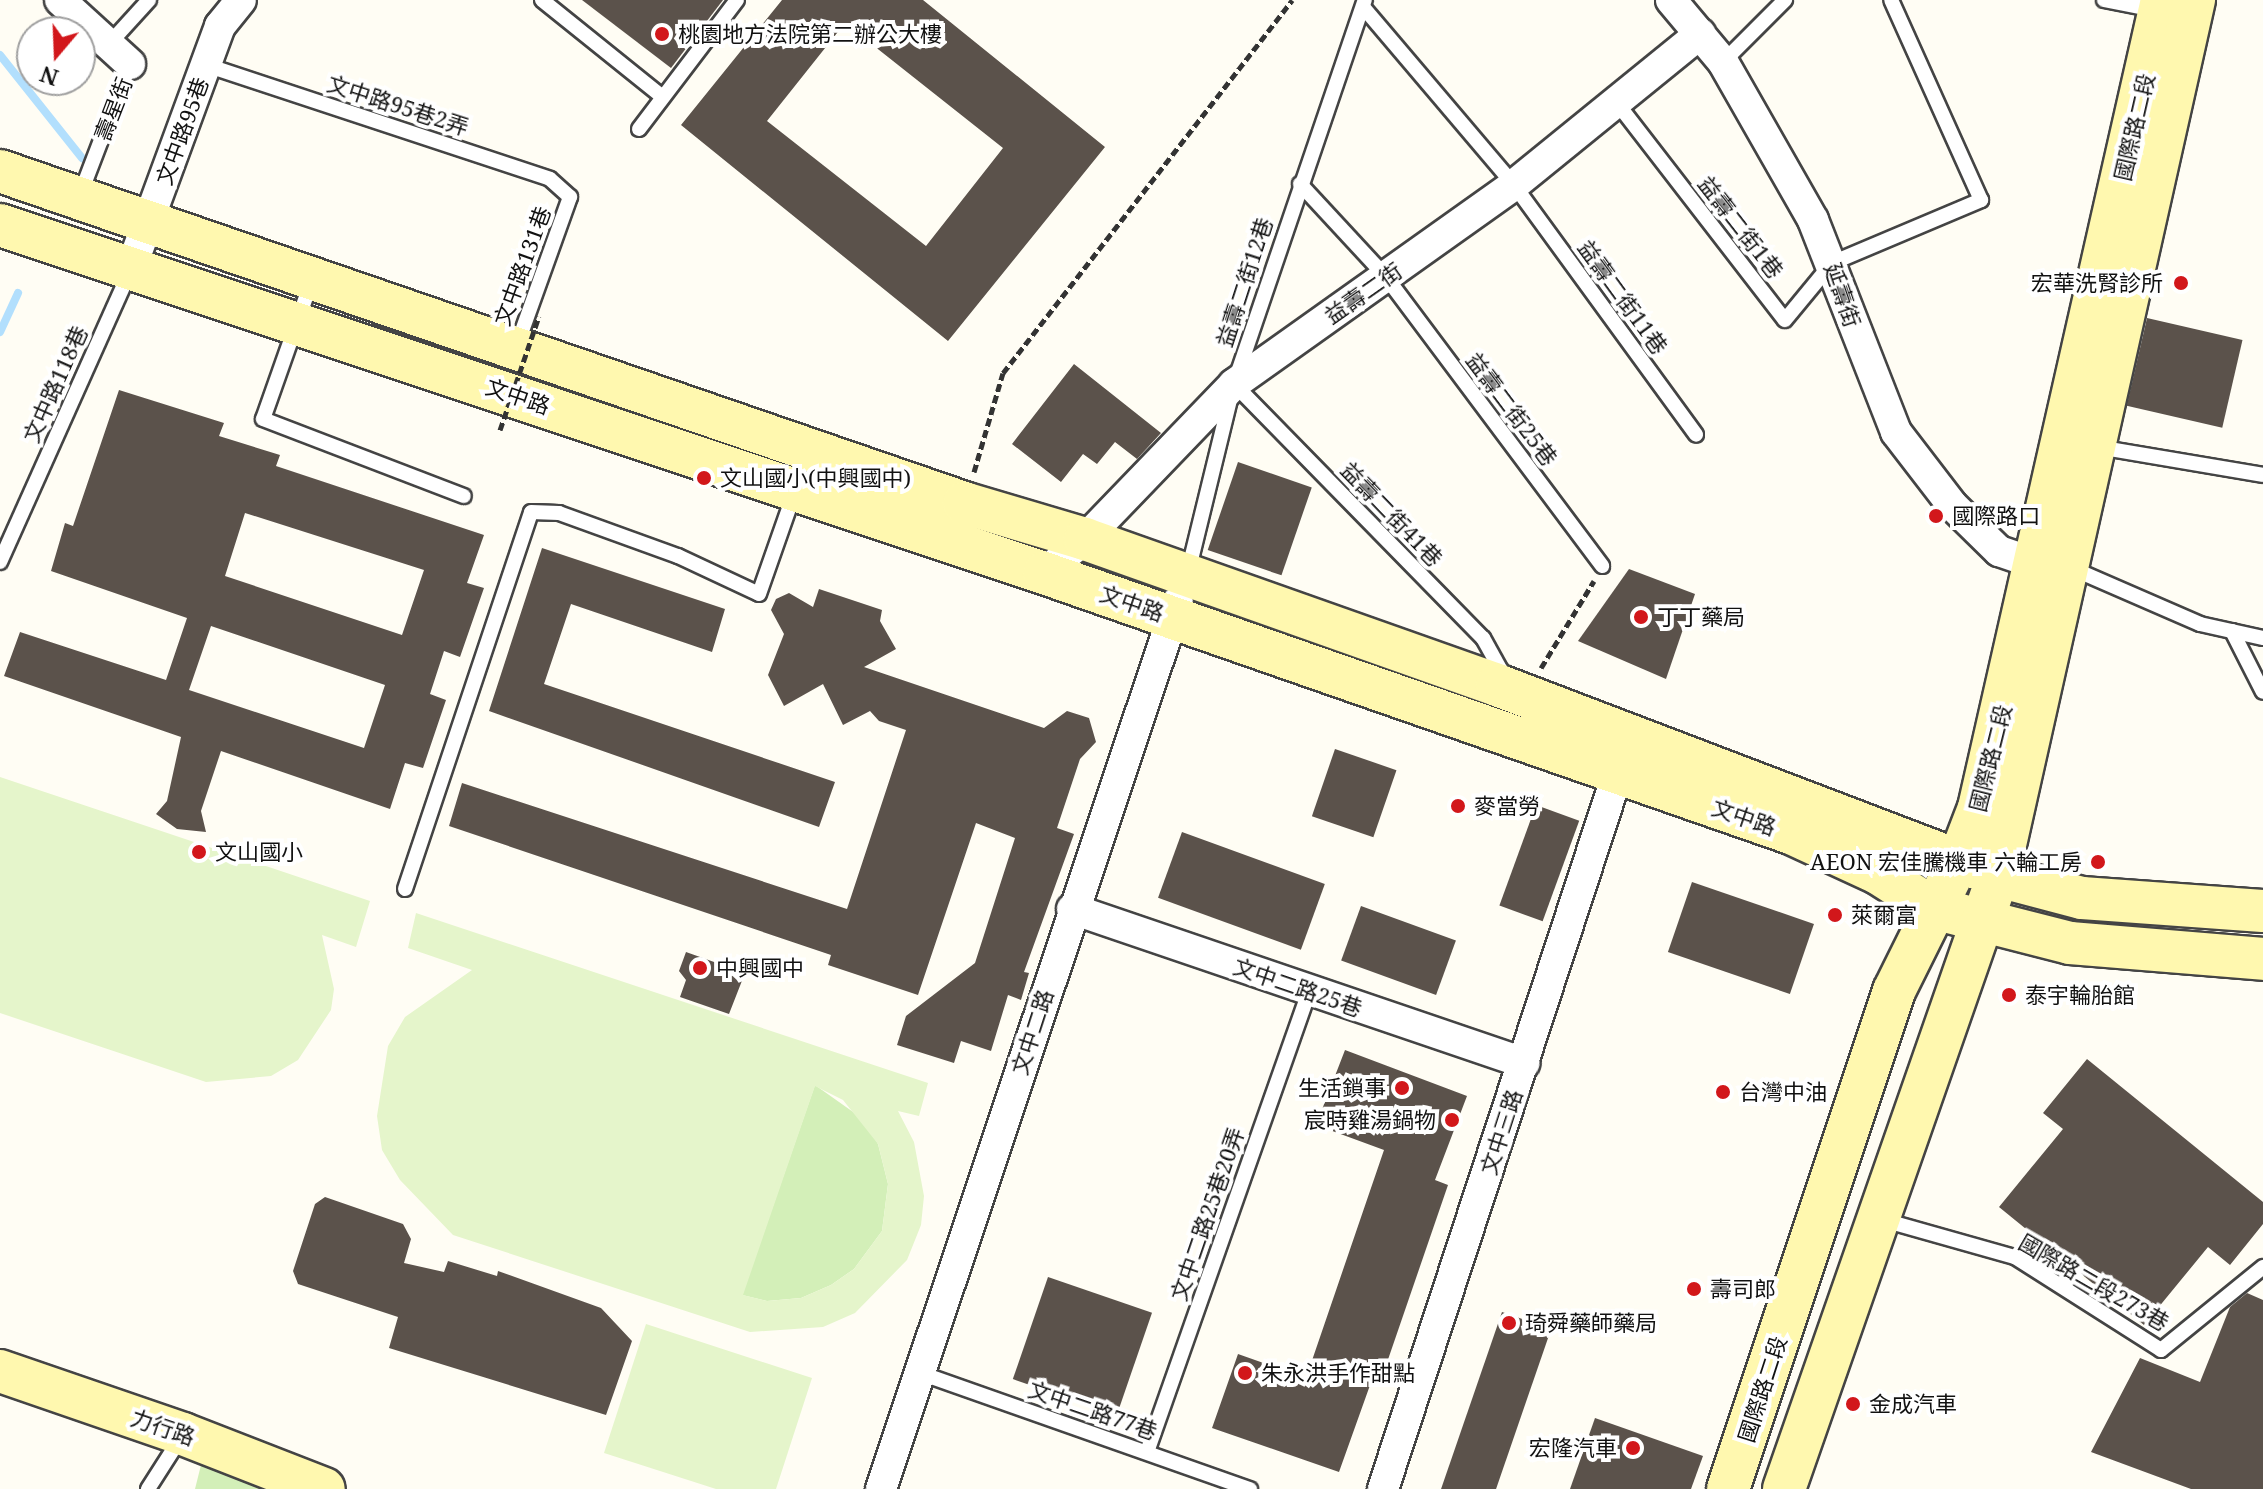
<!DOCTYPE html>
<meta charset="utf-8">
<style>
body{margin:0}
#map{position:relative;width:2263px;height:1489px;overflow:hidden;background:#fffdf4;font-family:"Noto Serif","Noto Sans TC",serif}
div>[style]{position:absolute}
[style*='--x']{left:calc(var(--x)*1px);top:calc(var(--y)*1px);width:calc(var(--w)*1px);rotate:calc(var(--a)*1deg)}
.green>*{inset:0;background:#d3efb8}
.pitch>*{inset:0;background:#e5f5cb}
.stream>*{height:8px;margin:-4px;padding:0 4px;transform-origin:4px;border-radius:4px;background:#b2dffd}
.building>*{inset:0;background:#5b524b;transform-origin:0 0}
.path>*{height:5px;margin-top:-2.5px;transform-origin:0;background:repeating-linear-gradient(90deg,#333 0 8px,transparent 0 12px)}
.roads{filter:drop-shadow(2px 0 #444) drop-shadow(-2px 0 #444) drop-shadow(0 2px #444) drop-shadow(0 -2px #444)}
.lane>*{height:14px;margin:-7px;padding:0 7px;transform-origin:7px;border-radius:7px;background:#fff}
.street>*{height:30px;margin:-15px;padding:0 15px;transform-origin:15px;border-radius:15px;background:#fff}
.secondary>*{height:42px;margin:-21px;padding:0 21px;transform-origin:21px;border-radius:21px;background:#fff8af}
.path-bridge>*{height:5px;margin-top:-2.5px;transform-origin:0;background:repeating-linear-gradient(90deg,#333 0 8px,transparent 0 12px)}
.dots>*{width:22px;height:22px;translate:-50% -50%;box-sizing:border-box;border:4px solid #fff;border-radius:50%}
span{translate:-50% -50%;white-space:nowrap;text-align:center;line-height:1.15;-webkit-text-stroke:8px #fff;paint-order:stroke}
.poi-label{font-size:22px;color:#111}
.left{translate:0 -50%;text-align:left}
.right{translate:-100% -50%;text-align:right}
.street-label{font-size:22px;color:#111}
.north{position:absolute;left:16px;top:16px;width:80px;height:80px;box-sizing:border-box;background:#fff;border:2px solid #a0a0a0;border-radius:50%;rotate:199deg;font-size:22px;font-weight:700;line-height:32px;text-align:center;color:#111}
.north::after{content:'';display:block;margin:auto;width:28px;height:36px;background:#d2171b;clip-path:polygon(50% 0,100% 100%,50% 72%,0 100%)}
</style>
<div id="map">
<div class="green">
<i style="clip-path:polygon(815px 1085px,863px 1119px,878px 1144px,888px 1184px,882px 1231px,854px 1269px,831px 1285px,801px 1298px,767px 1301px,742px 1295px)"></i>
<i style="clip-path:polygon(201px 1465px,262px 1489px,195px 1489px)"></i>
</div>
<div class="pitch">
<i style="clip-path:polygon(0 777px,370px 901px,356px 947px,322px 935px,334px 989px,331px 1010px,298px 1060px,271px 1076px,206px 1082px,0 1013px)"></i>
<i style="clip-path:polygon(evenodd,416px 913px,928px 1083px,919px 1116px,898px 1111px,914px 1142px,924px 1196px,921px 1225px,907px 1260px,855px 1313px,823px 1327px,750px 1332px,453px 1235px,400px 1180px,382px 1150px,377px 1116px,388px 1046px,405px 1017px,472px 970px,408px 948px,416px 913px,815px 1086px,843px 1100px,878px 1144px,888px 1184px,882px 1231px,854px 1269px,831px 1285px,801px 1298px,767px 1301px,743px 1295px,815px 1086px)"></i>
<i style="clip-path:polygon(646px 1324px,812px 1378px,776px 1489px,716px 1489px,604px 1453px)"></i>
</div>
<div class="stream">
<i style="--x:0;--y:55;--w:132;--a:51.5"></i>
<i style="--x:0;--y:332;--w:43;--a:-65.2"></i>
</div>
<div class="building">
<i style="clip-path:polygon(582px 0,723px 0,671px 68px)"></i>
<i style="clip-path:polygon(evenodd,782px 0,923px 0,1105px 147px,948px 341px,681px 125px,782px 0,845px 23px,1003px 148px,926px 246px,767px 121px,845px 23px)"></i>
<i style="left:2147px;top:318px;width:98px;height:90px;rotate:13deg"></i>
<i style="clip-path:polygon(1074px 364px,1161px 433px,1137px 459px,1115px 442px,1097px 464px,1083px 454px,1061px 482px,1012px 444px)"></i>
<i style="clip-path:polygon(evenodd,119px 390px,224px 423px,219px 436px,280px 455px,276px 466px,484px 535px,467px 583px,484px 588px,460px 657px,444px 651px,430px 694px,446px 700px,423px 768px,405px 763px,390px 809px,221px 751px,201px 811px,206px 832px,177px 829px,156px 814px,167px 801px,181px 737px,4px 676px,20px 632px,166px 680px,187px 618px,51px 571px,65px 523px,73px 526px,119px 390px,245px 513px,424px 570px,402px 635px,225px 576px,245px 513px,119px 390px,211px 626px,385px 685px,364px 748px,189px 690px,211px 626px)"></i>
<i style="left:1238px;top:462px;width:78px;height:93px;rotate:19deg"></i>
<i style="clip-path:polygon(542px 548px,725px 609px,712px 652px,571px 604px,544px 684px,835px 782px,819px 827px,489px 711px)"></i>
<i style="clip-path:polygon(1629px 569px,1695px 594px,1666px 679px,1578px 641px)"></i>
<i style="clip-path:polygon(819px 589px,882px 610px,880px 621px,896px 649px,864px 667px,1044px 728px,1067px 711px,1089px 718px,1096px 742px,1080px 759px,1057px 828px,1074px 834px,1024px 972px,1029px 973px,1021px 1000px,1008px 995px,991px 1051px,961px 1041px,954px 1063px,897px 1045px,906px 1016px,975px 963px,1015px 838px,976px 823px,918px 995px,828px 965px,831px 955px,449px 826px,462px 783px,847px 909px,906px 730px,879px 721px,870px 711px,843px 725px,823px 684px,784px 706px,768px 675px,784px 634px,771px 610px,776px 599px,789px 593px,813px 607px)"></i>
<i style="left:1335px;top:749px;width:65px;height:71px;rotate:19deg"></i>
<i style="left:1536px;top:805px;width:46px;height:107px;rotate:20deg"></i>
<i style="left:1182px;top:832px;width:152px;height:70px;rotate:20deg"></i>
<i style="left:1692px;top:882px;width:129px;height:74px;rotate:19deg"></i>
<i style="left:1361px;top:906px;width:101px;height:58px;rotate:20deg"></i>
<i style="clip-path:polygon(686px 952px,745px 973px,729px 1014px,680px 997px,686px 980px,679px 971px)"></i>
<i style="clip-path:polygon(1345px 1050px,1467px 1096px,1435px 1180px,1448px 1185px,1382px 1377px,1374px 1374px,1339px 1472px,1212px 1428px,1238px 1354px,1306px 1378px,1384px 1150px,1316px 1125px)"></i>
<i style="clip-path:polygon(2087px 1059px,2263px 1202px,2263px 1224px,2230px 1265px,2208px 1247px,2144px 1325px,1999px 1207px,2063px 1129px,2043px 1113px)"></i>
<i style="clip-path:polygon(325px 1197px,403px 1224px,411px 1239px,404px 1263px,444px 1272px,448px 1261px,497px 1276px,498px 1271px,601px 1308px,632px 1341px,606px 1415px,389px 1348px,398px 1317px,298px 1284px,293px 1271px,315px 1204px)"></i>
<i style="left:1048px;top:1277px;width:110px;height:108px;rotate:19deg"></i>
<i style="clip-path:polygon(2247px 1293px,2263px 1300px,2263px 1489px,2191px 1489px,2091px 1452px,2140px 1358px,2200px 1382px,2230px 1307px)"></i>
<i style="left:1502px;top:1312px;width:52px;height:188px;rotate:19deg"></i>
<i style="clip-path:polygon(1595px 1418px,1703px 1456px,1691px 1489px,1570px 1489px)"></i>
</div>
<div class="path">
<i style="--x:974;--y:472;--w:103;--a:-73.7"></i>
<i style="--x:1003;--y:373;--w:472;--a:-52.2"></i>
<i style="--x:1541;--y:668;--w:102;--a:-58.7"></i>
</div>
<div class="roads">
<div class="lane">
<i style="--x:542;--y:0;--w:151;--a:38.8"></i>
<i style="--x:2104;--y:0;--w:52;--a:11.1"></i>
<i style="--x:1364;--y:8;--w:232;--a:49.7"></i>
<i style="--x:1514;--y:185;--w:309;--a:53.9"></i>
<i style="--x:108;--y:45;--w:61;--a:-47.7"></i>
<i style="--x:1723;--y:62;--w:88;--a:-45"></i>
<i style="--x:206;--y:65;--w:362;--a:18.3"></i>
<i style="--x:550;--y:179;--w:27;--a:42"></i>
<i style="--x:570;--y:197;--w:157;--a:109.7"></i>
<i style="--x:1617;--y:103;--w:274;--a:52.3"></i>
<i style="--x:1785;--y:320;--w:74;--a:-50.5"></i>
<i style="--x:1832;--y:263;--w:162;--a:-22.9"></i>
<i style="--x:1981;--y:200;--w:219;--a:-114.2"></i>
<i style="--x:639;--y:129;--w:162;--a:-52.8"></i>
<i style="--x:1300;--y:184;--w:127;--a:47.2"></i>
<i style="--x:1386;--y:277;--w:361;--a:53.2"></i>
<i style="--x:80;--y:195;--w:140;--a:-69.1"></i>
<i style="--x:312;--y:280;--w:147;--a:109.4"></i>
<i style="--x:263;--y:419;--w:215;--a:21"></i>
<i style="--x:1234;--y:384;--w:356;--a:45.6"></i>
<i style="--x:1483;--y:638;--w:37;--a:61"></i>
<i style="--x:1501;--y:670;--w:11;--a:105"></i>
<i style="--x:2098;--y:447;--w:167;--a:9.6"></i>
<i style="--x:0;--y:562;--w:316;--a:-65.9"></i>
<i style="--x:2069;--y:567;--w:143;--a:23.5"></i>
<i style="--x:2200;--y:624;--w:65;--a:12.5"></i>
<i style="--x:1188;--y:572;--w:194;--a:-76.3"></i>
<i style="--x:1234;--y:384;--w:406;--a:-71.2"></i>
<i style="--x:2232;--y:631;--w:68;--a:63.1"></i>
<i style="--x:405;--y:889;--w:397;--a:-71.5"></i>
<i style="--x:531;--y:512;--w:28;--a:2"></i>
<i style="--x:559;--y:513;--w:127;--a:19.9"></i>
<i style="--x:678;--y:556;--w:89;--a:25.1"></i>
<i style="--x:759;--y:594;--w:106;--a:-70.7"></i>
<i style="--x:1883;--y:1220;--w:137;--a:15.7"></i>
<i style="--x:2015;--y:1257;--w:173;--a:32.5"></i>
<i style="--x:2161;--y:1350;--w:132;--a:-39.1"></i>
<i style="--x:920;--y:1373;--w:350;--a:19.4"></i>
<i style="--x:1147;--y:1452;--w:489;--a:-70.6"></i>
<i style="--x:148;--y:1489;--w:59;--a:-57.4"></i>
</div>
<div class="street">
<i style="--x:60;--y:0;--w:95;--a:42.4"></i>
<i style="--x:1671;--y:0;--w:81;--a:50"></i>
<i style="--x:1723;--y:62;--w:182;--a:60.3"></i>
<i style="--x:1813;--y:220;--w:228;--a:68.6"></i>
<i style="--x:1896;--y:432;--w:92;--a:52.5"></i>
<i style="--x:1952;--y:505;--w:66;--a:44.4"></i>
<i style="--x:1999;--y:551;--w:40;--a:18.9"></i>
<i style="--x:131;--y:268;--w:258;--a:-69.8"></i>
<i style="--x:220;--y:26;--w:33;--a:-51"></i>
<i style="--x:1044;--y:573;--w:53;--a:-39.7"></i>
<i style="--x:1085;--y:539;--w:215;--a:-46.1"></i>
<i style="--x:1234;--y:384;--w:344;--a:-35.4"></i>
<i style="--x:1514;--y:185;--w:240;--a:-39.1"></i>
<i style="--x:1072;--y:909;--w:478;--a:18.8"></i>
<i style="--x:881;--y:1489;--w:936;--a:-71.51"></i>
<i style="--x:1383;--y:1489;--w:751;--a:-71.85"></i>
</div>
<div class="secondary">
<i style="--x:0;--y:171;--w:1020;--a:19"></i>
<i style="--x:964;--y:503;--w:126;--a:16.6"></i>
<i style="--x:1085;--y:539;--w:437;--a:19.5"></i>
<i style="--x:1497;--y:685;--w:536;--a:20.87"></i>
<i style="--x:1998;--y:876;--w:87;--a:14.7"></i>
<i style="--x:2082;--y:898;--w:181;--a:4.1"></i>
<i style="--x:0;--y:225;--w:1100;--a:18.43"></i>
<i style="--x:1044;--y:573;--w:791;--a:19.19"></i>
<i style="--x:1791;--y:833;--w:96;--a:24.7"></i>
<i style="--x:1878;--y:873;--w:65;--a:32.5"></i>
<i style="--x:1933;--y:908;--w:141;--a:14.3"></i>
<i style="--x:2070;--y:943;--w:194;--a:4.7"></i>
<i style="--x:0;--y:1371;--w:194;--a:19"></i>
<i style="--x:183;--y:1434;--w:151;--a:21.3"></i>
<i style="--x:1728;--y:1489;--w:525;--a:-71.57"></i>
<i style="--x:1894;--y:991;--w:146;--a:-63.6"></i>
<i style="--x:1959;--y:860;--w:56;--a:-69"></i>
<i style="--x:1979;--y:808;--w:828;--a:-77.24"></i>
<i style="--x:1784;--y:1489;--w:649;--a:-70.76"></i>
<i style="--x:1998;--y:876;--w:898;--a:-77.39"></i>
</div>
</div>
<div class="path-bridge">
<i style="--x:500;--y:430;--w:120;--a:-71.1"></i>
</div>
<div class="dots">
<i style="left:662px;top:34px;background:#d2171b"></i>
<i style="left:2181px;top:283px;background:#d2171b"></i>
<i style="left:704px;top:478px;background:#d2171b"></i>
<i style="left:1936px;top:516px;background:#d2171b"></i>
<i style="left:1641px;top:617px;background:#d2171b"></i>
<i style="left:1458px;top:806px;background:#d2171b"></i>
<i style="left:199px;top:852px;background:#d2171b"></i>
<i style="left:2098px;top:862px;background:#d2171b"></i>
<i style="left:1835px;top:915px;background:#d2171b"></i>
<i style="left:700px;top:968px;background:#d2171b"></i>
<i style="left:2009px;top:995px;background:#d2171b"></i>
<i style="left:1402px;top:1088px;background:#d2171b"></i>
<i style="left:1723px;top:1092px;background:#d2171b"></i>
<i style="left:1452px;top:1120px;background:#d2171b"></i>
<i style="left:1694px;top:1289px;background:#d2171b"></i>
<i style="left:1509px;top:1323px;background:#d2171b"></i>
<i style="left:1245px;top:1373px;background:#d2171b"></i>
<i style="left:1853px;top:1404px;background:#d2171b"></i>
<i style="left:1633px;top:1448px;background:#d2171b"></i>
</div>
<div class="poi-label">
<span class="left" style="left:678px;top:34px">桃園地方法院第二辦公大樓</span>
<span class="right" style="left:2163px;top:283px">宏華洗腎診所</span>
<span class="left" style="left:720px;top:478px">文山國小(中興國中)</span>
<span class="left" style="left:1952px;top:516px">國際路口</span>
<span class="left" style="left:1657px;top:617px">丁丁藥局</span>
<span class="left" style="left:1474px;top:806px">麥當勞</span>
<span class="left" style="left:215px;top:852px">文山國小</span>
<span class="right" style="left:2082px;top:862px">AEON 宏佳騰機車 六輪工房</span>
<span class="left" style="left:1851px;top:915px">萊爾富</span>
<span class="left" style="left:716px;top:968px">中興國中</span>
<span class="left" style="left:2025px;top:995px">泰宇輪胎館</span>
<span class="right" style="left:1386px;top:1088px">生活鎖事</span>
<span class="left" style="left:1739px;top:1092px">台灣中油</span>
<span class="right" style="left:1436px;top:1120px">宸時雞湯鍋物</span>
<span class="left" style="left:1710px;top:1289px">壽司郎</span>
<span class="left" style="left:1525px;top:1323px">琦舜藥師藥局</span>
<span class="left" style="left:1261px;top:1373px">朱永洪手作甜點</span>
<span class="left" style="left:1869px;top:1404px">金成汽車</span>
<span class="right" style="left:1617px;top:1448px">宏隆汽車</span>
</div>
<div class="street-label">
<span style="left:398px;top:105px;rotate:18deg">文中路95巷2弄</span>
<span style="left:113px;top:109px;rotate:-69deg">壽星街</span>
<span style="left:2134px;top:127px;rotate:-77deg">國際路二段</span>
<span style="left:182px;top:131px;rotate:-70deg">文中路95巷</span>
<span style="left:1741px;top:227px;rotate:52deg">益壽二街1巷</span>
<span style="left:522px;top:266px;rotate:-70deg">文中路131巷</span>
<span style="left:1244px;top:282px;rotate:-72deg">益壽二街12巷</span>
<span style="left:1363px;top:293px;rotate:-35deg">益壽二街</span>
<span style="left:1843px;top:295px;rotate:71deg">延壽街</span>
<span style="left:1623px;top:297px;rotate:54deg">益壽二街11巷</span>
<span style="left:55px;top:384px;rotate:-66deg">文中路118巷</span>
<span style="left:518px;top:396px;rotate:19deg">文中路</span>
<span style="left:1512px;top:409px;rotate:53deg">益壽二街25巷</span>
<span style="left:1392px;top:514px;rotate:46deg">益壽二街41巷</span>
<span style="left:1132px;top:603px;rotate:19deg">文中路</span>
<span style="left:1990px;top:758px;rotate:-76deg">國際路二段</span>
<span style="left:1744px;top:817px;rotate:19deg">文中路</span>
<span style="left:1298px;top:987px;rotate:19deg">文中二路25巷</span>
<span style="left:1032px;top:1032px;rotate:-72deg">文中二路</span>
<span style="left:1501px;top:1132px;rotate:-72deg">文中三路</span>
<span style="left:1207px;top:1214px;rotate:-71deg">文中二路25巷20弄</span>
<span style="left:2094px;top:1282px;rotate:30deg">國際路二段273巷</span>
<span style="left:1762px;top:1389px;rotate:-72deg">國際路二段</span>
<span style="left:1093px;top:1410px;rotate:19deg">文中二路77巷</span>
<span style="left:163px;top:1427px;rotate:19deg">力行路</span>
</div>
<div class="north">N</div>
</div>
